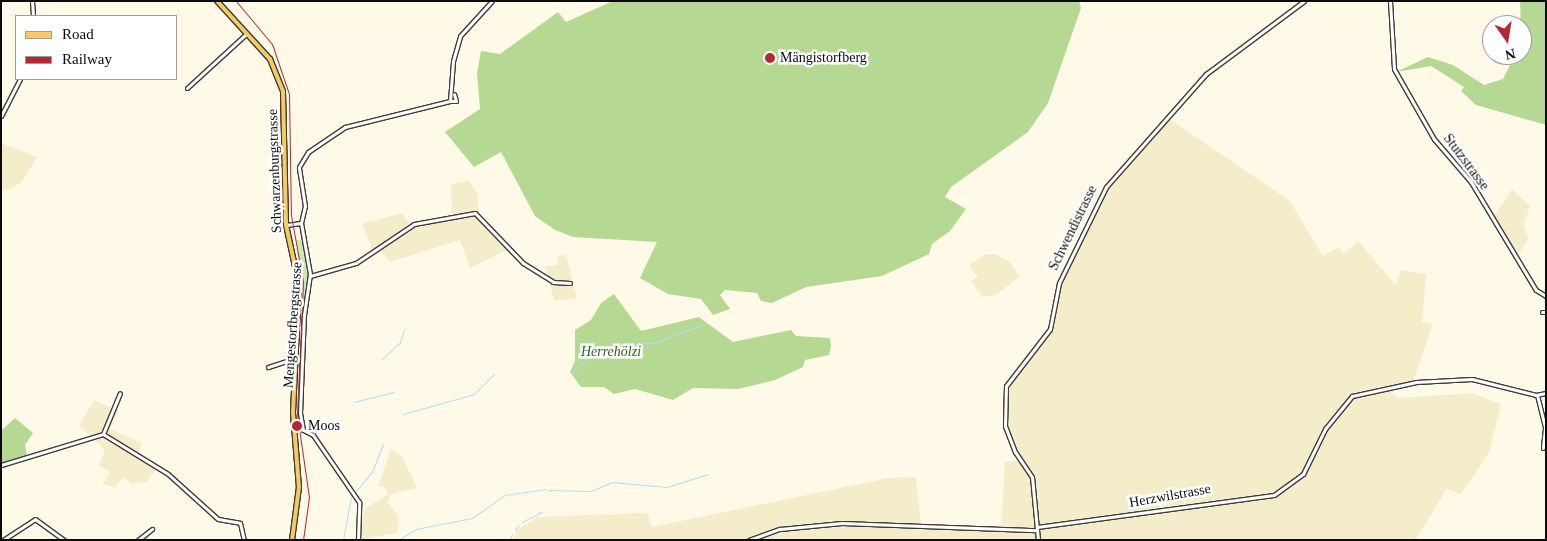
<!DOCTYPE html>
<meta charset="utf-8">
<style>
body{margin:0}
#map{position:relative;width:1547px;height:541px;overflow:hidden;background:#fff9e8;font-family:"Times New Roman",serif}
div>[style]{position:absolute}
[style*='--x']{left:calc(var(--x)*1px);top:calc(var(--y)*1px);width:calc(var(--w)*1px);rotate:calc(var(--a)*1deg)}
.farmland>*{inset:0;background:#f3eec9}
.green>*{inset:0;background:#d1e7b3}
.forest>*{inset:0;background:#b5d893}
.stream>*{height:1px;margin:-0.5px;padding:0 0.5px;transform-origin:0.5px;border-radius:0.5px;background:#aedef5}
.roads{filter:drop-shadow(1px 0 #3d3d3d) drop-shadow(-1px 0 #3d3d3d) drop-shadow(0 1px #3d3d3d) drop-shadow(0 -1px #3d3d3d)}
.minor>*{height:3px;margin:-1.5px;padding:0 1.5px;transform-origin:1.5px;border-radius:1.5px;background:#fff}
.major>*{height:4px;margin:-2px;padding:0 2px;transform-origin:2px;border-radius:2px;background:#f7cb5f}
.rail>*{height:1px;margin:-0.5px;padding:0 0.5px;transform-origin:0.5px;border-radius:0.5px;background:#b82533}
.dots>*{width:14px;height:14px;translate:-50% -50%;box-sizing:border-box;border:2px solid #fff;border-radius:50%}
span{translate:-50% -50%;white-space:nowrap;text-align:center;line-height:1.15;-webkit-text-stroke:5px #fff;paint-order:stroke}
.poi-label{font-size:14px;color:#0a0a0a}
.left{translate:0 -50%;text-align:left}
.street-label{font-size:14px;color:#0a0a0a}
.park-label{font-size:14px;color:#2e601d;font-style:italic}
.frame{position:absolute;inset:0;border:2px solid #0a0a0a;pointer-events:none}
.legend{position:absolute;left:15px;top:15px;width:162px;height:65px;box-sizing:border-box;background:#fff;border:1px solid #9d9d9d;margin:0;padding:6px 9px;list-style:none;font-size:15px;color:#0a0a0a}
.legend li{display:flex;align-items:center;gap:10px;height:25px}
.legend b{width:25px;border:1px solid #9d9d9d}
.north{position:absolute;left:1482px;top:15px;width:50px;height:50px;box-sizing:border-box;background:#fff;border:1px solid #9d9d9d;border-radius:50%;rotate:167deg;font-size:14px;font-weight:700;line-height:20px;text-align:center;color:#0a0a0a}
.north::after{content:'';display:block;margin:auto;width:18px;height:22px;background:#b82533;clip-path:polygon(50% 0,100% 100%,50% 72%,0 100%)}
</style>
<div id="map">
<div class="farmland">
<i style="clip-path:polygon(1168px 118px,1290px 201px,1323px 256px,1338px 247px,1344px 253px,1358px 241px,1396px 285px,1401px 270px,1426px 274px,1422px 322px,1433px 324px,1413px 381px,1391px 392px,1398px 398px,1472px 393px,1501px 404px,1489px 453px,1461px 494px,1447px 489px,1415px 540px,513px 540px,517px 530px,537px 517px,647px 513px,652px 527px,889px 478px,916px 477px,921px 527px,1001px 530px,1005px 462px,1021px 460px,1007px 431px,1005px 391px,1050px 331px,1061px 281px,1105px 192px)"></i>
<i style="clip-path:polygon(1px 143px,37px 157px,22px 182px,10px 189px,1px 190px)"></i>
<i style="clip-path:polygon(469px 181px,478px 195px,478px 215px,507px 250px,470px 268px,460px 240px,390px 262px,381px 251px,374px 254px,362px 224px,402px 213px,410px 225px,452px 215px,451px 184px)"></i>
<i style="clip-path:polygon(1512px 189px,1530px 206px,1524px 224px,1528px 239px,1516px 258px,1492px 219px)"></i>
<i style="clip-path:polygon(995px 254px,1010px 262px,1019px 277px,996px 295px,982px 297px,971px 281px,978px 277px,969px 266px,984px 255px)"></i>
<i style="clip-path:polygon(566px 255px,577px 299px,554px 300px,545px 266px,558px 265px,557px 256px)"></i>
<i style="clip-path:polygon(94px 400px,119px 411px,110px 429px,142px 443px,137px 455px,157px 468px,146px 482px,132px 484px,123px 478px,114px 488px,103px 483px,110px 472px,99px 465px,105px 450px,79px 426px)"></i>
<i style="clip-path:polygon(391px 449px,402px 456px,417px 488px,391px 494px,388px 503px,399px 517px,397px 533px,358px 540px,360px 512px,387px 495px,386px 487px,378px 486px)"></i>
</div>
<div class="green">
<i style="clip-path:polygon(296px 240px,304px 240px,309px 268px,304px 306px)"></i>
</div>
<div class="forest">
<i style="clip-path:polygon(613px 1px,1079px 1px,1081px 8px,1048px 103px,1028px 132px,951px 187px,945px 197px,966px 209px,950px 231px,932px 244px,929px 254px,882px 276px,806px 287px,772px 303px,761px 301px,757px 293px,725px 290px,720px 295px,730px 309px,713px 315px,701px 299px,668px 294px,640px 278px,657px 242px,573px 237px,555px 230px,535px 216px,501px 152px,474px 167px,445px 132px,480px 109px,477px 73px,481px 51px,500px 54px,558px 12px,566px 22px)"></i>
<i style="clip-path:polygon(1520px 1px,1546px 1px,1546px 125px,1476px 105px,1461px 91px,1464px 87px,1431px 66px,1396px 72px,1428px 57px,1453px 65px,1484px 85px,1503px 79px,1515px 55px,1522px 55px)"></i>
<i style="clip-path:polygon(614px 294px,641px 331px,699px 317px,733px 342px,791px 330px,796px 336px,830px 338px,831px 346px,829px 355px,805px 360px,803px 367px,775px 380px,738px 389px,693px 388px,673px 400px,635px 389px,614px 394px,604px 387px,581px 387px,570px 372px,575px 361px,575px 330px,591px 320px,601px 303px)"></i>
<i style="clip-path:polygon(15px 418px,33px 433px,25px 445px,27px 455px,1px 465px,1px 431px)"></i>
</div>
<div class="stream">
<i style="--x:381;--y:360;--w:26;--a:-43"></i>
<i style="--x:400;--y:342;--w:13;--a:-72"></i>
<i style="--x:571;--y:374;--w:20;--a:-45"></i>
<i style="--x:585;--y:360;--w:34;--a:-27"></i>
<i style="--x:615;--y:345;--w:39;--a:-3"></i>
<i style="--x:654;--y:343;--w:51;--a:-20.6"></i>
<i style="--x:354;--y:402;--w:41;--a:-14"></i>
<i style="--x:403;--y:414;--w:74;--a:-15.7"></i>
<i style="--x:474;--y:394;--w:28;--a:-45"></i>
<i style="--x:548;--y:490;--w:43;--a:1.3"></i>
<i style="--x:591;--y:491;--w:23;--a:-23"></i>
<i style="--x:612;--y:482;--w:55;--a:5.2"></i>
<i style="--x:667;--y:487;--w:43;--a:-17.6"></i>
<i style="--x:356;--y:491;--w:25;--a:-50"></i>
<i style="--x:372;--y:472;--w:30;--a:-69"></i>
<i style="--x:522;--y:522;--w:22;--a:-27"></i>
<i style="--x:515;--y:530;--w:6;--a:-51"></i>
<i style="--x:343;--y:540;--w:44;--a:-79.5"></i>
<i style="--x:398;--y:540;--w:21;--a:-31"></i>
<i style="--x:416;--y:529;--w:57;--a:-11.1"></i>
<i style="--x:472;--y:518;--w:40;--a:-34.9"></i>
<i style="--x:505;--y:495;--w:41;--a:-8.3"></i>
<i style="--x:510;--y:540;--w:6;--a:-72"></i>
</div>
<div class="roads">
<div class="minor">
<i style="--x:32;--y:1;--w:15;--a:86"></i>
<i style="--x:1390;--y:1;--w:68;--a:86.6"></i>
<i style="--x:1394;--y:69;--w:81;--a:60.3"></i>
<i style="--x:1434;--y:139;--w:57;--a:49.3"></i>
<i style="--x:1471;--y:182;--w:126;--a:59"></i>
<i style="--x:1536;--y:290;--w:12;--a:31"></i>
<i style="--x:187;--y:88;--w:81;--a:-42.5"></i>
<i style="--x:450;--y:101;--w:6;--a:0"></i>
<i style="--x:456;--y:101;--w:7;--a:-106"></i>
<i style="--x:1;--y:116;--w:42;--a:-62.8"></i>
<i style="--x:286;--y:225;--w:15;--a:-8"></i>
<i style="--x:310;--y:276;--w:48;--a:-15.8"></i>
<i style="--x:356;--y:263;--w:70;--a:-33.9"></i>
<i style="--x:414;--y:224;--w:62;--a:-10.2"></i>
<i style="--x:475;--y:213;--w:69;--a:46.2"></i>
<i style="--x:523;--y:263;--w:36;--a:32"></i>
<i style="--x:553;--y:282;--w:17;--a:3"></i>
<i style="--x:1542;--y:312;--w:4;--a:0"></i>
<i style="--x:268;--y:367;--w:28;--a:-18"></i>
<i style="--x:1537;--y:395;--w:34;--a:76"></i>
<i style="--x:1545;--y:428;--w:20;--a:96"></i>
<i style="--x:103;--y:434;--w:76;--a:31.6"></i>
<i style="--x:168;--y:474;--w:67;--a:42"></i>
<i style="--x:218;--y:519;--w:22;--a:10"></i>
<i style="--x:240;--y:523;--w:17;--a:77"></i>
<i style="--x:103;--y:434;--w:44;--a:-67.5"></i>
<i style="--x:1;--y:465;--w:107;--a:-16.9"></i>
<i style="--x:1037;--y:527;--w:239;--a:-7.7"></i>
<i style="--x:1274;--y:495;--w:36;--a:-36"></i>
<i style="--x:1303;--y:474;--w:50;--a:-63.9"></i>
<i style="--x:1325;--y:429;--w:43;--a:-50.7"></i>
<i style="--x:1352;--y:396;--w:66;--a:-12.3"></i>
<i style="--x:1416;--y:382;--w:56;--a:-3.1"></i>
<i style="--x:1472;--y:379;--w:66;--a:14"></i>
<i style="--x:1536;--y:395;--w:10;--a:-11"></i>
<i style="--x:3;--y:540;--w:38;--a:-33"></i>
<i style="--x:35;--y:519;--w:36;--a:36"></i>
<i style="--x:138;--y:540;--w:18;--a:-38"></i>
<i style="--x:358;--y:540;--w:38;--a:-88"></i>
<i style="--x:359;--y:502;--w:81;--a:-124.5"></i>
<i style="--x:313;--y:435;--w:11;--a:-153"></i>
<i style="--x:303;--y:430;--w:17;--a:-100"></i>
<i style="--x:300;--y:413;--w:98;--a:-87.7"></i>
<i style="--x:304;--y:315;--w:41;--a:-81.7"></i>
<i style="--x:310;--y:274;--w:52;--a:-100"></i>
<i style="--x:301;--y:223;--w:17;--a:-77"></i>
<i style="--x:305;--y:206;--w:39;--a:-99"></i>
<i style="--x:299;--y:167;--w:17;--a:-59"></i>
<i style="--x:308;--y:152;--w:45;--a:-34"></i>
<i style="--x:345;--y:127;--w:108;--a:-13.9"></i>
<i style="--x:450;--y:101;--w:40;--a:-85.7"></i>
<i style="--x:453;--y:61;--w:26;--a:-74"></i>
<i style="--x:460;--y:36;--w:47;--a:-47.6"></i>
<i style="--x:749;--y:540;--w:33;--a:-20"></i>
<i style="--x:780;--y:529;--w:62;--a:-5.5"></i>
<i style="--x:842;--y:523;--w:195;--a:2.1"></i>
<i style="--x:1038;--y:540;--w:63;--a:-95.4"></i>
<i style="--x:1032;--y:477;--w:30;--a:-124"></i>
<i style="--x:1015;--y:452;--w:28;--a:-111"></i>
<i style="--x:1005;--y:426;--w:40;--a:-88.6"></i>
<i style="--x:1006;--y:386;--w:72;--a:-52.3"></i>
<i style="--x:1050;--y:329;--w:47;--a:-78.9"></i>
<i style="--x:1059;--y:283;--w:107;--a:-63.9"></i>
<i style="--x:1106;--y:187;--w:151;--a:-48.5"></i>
<i style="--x:1206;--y:74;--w:122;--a:-36.7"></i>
</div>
<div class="major">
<i style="--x:217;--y:1;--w:79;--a:47.6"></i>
<i style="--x:270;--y:59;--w:35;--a:68"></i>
<i style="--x:283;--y:92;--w:133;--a:88.7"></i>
<i style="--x:286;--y:225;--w:61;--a:77.8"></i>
<i style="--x:299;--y:285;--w:128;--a:92.7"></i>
<i style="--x:293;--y:413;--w:74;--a:85.4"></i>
<i style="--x:299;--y:487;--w:53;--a:97.5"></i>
</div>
</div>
<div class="rail">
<i style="--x:236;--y:1;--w:56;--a:50.1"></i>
<i style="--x:272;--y:44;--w:53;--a:71.2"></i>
<i style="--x:289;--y:94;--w:121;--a:89.1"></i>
<i style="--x:291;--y:215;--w:68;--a:79.8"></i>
<i style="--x:303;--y:282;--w:132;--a:92.6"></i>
<i style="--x:297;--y:414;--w:84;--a:81.8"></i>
<i style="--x:309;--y:497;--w:43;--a:97.9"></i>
</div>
<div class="dots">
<i style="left:770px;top:58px;background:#b82533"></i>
<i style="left:297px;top:426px;background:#b82533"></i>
</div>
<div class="poi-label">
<span class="left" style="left:780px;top:58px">Mängistorfberg</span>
<span class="left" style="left:308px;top:426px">Moos</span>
</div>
<div class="street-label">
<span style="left:1466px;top:162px;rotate:53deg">Stutzstrasse</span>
<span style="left:275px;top:171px;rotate:-92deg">Schwarzenburgstrasse</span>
<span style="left:1073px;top:228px;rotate:-64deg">Schwendistrasse</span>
<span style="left:293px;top:325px;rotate:-86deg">Mengestorfbergstrasse</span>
<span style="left:1170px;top:496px;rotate:-10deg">Herzwilstrasse</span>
</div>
<div class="park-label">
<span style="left:611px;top:352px">Herrehölzi</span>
</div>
<div class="frame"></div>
<ul class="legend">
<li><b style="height:6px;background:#f7cb5f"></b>Road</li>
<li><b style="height:6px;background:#b82533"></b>Railway</li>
</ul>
<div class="north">N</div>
</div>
